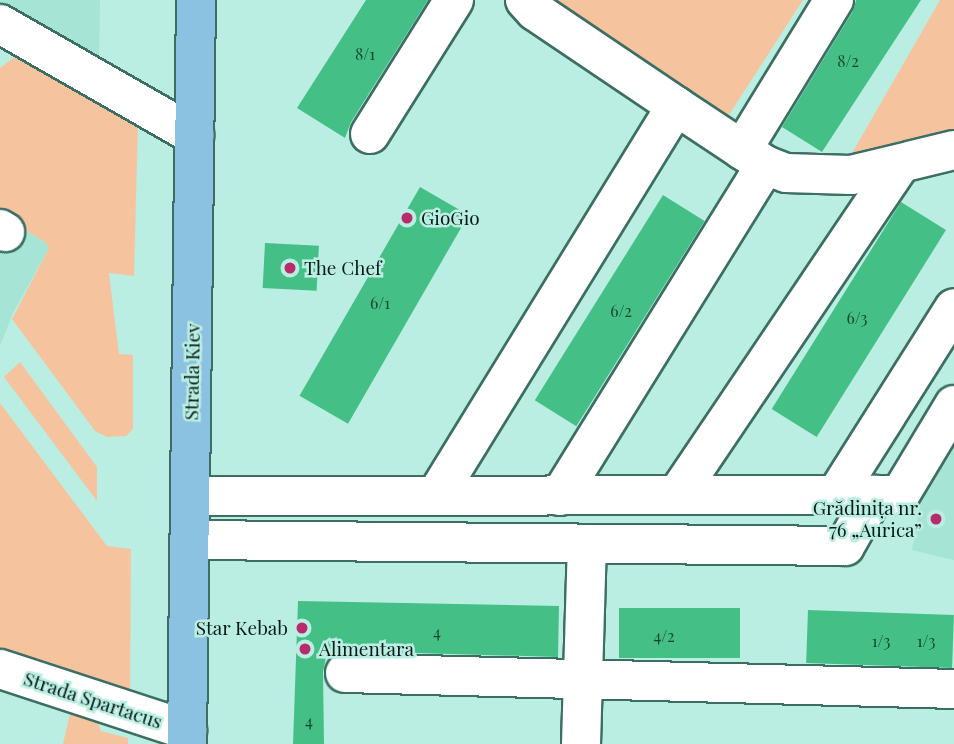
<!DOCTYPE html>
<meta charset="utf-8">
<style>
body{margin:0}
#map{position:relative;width:954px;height:744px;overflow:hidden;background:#baeee2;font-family:"Playfair Display",serif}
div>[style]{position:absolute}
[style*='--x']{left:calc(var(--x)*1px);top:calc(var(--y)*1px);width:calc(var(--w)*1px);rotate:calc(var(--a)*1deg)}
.built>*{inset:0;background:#a6e4d5}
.green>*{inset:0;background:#f5c49e}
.building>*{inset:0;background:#44c086;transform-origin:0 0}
.roads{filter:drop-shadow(2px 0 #3d6e64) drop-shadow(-2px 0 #3d6e64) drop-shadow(0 2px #3d6e64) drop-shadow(0 -2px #3d6e64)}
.minor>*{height:38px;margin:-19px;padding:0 19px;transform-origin:19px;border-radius:19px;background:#fff}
.major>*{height:38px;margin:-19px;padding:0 19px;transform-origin:19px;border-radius:19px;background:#8bc1e1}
.dots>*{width:19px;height:19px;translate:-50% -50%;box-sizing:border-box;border:4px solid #baeee2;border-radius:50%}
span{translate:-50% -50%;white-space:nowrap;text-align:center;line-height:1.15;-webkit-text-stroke:5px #baeee2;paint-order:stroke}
.number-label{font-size:16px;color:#164432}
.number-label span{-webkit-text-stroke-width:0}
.poi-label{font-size:19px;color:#061a16}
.left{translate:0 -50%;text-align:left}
.right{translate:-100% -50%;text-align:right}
.street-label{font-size:19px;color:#061a16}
</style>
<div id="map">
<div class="built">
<i style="clip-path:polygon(0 0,100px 0,99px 72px,0 15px)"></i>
<i style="clip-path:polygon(0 215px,45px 242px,49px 248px,13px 313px,0 346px)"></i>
<i style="clip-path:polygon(954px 424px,954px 560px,912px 550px,923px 488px)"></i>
</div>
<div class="green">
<i style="clip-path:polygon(534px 0,803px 0,727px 118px)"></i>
<i style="clip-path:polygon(940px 0,954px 0,954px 137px,844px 167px)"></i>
<i style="clip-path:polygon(18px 54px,138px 124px,134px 276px,109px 273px,119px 354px,133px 355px,133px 429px,126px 436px,107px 437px,95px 431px,12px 319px,49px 248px,45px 242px,0 215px,0 68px)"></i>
<i style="clip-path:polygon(20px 362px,97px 467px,97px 501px,4px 377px)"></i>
<i style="clip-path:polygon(0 403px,107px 546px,131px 549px,130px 703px,0 658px)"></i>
<i style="clip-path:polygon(71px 709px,95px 716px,101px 731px,128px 738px,128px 744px,63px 744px)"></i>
</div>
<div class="building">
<i style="clip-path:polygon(366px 0,428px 0,351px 122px,345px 138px,297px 108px)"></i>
<i style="clip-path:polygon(856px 0,921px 0,822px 152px,782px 127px,853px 11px)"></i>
<i style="left:420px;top:187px;width:56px;height:241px;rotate:30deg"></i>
<i style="left:663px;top:195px;width:49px;height:242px;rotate:32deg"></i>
<i style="left:901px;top:202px;width:53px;height:244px;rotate:32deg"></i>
<i style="left:265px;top:243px;width:54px;height:45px;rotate:3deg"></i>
<i style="clip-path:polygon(298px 601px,559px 606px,558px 657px,346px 651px,335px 654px,326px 657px,323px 672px,324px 744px,293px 744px)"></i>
<i style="left:619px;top:608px;width:121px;height:50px"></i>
<i style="left:808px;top:610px;width:146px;height:53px;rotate:2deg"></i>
</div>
<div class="roads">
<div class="minor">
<i style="--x:525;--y:0;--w:15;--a:48"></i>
<i style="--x:535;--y:11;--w:170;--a:34"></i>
<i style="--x:676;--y:106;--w:107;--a:33.5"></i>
<i style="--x:765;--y:165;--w:22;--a:21"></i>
<i style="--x:786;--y:173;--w:65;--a:1.8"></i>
<i style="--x:851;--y:175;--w:106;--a:-13.6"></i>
<i style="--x:0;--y:24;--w:224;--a:29.8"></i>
<i style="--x:370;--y:134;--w:158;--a:-57.9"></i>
<i style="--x:742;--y:150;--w:176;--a:-58.5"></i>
<i style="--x:0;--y:229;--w:6;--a:31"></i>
<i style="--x:677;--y:495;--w:398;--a:-56"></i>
<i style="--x:836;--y:495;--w:221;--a:-57.7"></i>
<i style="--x:191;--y:496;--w:709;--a:-0.08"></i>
<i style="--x:900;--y:495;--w:105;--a:-59"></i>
<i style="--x:436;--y:496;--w:458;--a:-58.4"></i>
<i style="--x:560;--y:496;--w:389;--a:-58.2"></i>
<i style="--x:190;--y:540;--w:655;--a:0.52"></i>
<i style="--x:845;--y:546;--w:59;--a:-60.4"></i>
<i style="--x:0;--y:669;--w:197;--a:18.1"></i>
<i style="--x:345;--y:673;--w:609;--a:1.5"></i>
<i style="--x:581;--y:744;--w:200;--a:-88.3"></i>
</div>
<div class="major">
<i style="--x:187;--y:744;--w:744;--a:-89.31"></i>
</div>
</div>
<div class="dots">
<i style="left:407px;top:218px;background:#b82d69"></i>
<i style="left:290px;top:268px;background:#b82d69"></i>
<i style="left:936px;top:519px;background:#b82d69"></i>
<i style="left:302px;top:628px;background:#b82d69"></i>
<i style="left:305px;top:649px;background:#b82d69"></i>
</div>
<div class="number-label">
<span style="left:365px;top:54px">8/1</span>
<span style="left:848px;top:61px">8/2</span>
<span style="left:380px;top:303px">6/1</span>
<span style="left:621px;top:311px">6/2</span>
<span style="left:857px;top:318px">6/3</span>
<span style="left:437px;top:632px">4</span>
<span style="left:664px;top:636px">4/2</span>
<span style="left:881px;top:641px">1/3</span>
<span style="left:926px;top:641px">1/3</span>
<span style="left:309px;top:721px">4</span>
</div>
<div class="poi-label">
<span class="left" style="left:421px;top:218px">GioGio</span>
<span class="left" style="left:304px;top:268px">The Chef</span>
<span class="right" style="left:922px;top:519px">Grădinița nr.<br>76 „Aurica”</span>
<span class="right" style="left:288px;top:628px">Star Kebab</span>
<span class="left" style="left:319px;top:649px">Alimentara</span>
</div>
<div class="street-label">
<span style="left:192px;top:372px;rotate:-89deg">Strada Kiev</span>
<span style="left:93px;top:700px;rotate:18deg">Strada Spartacus</span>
</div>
</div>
